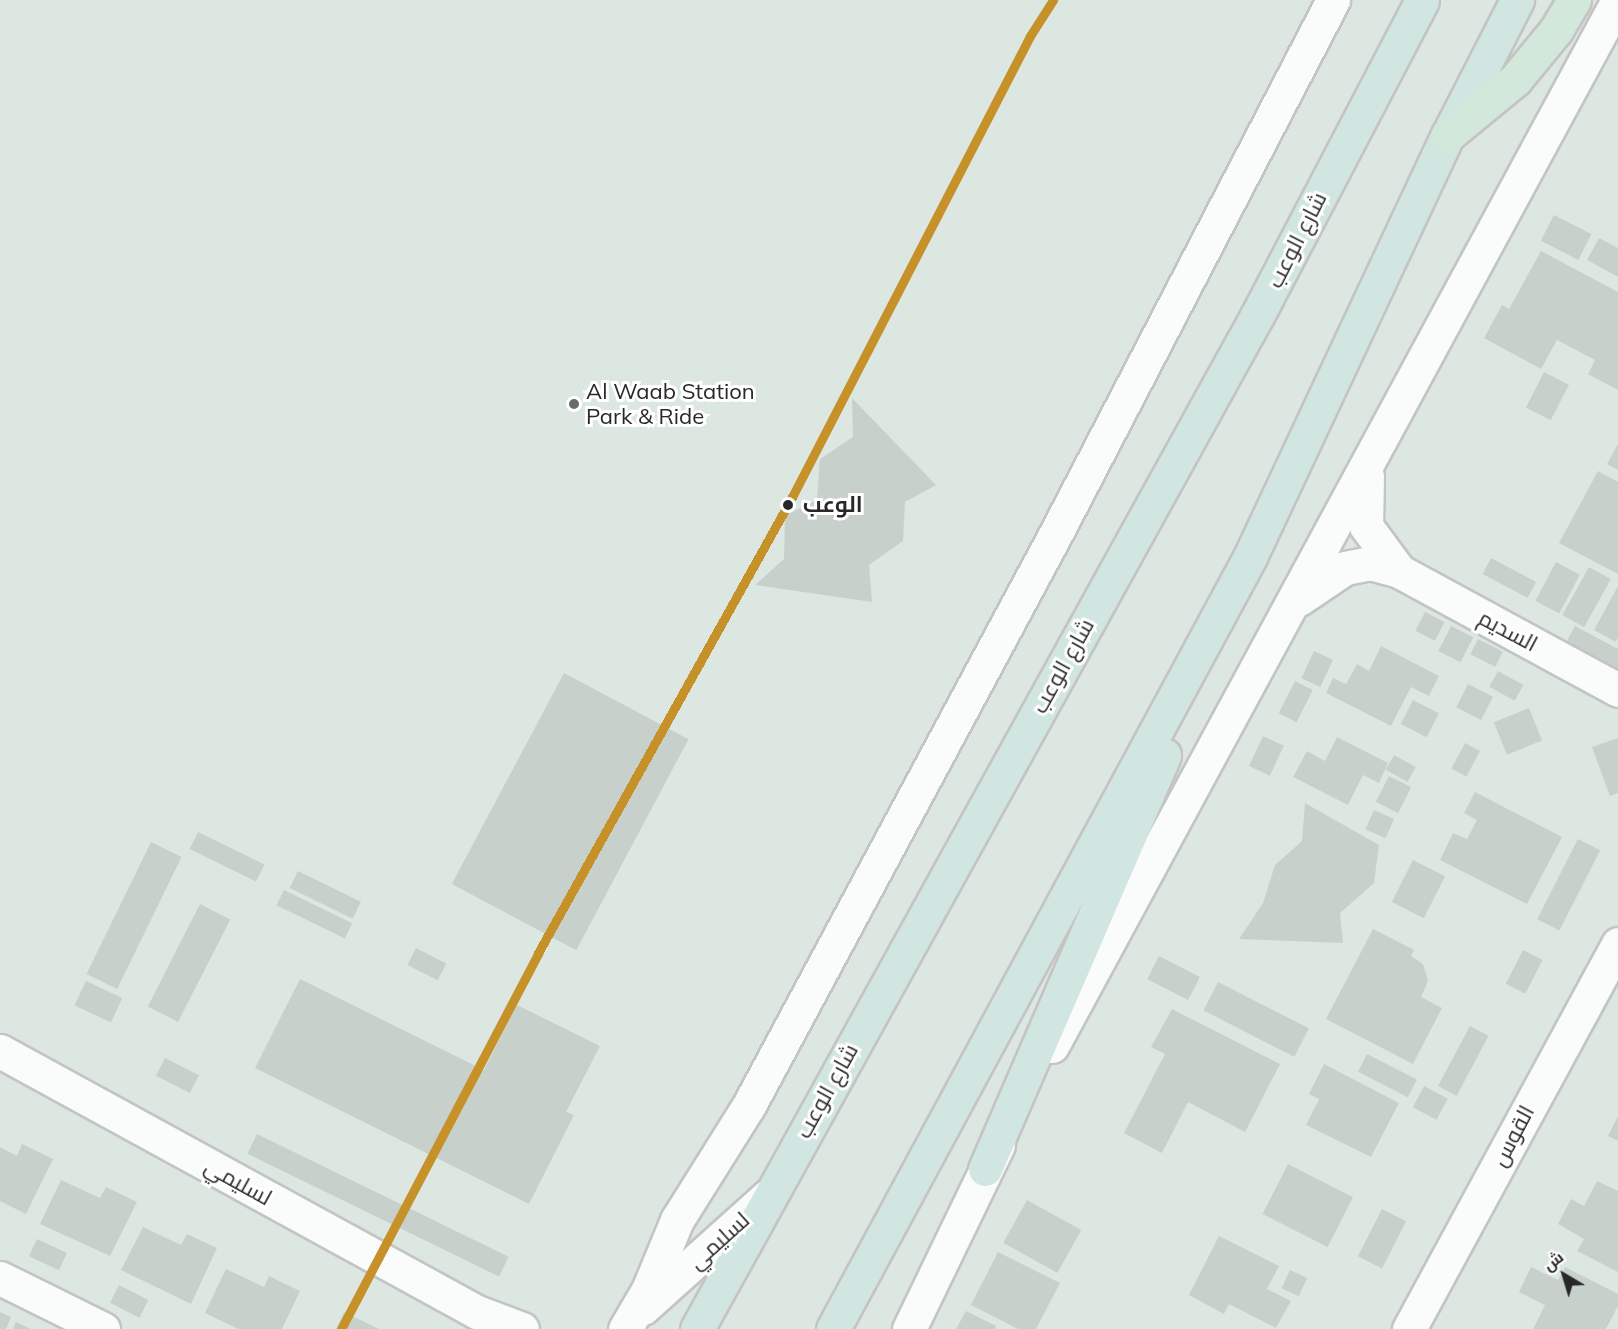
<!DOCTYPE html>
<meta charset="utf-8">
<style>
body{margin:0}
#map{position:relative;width:1618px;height:1329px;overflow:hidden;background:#dde7e2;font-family:Mulish,Cairo,sans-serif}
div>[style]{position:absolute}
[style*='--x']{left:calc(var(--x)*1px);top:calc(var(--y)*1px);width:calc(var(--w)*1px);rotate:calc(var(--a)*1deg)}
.building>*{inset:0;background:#c8d0cc;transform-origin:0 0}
.roads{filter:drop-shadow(2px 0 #c3c4c3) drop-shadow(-2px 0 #c3c4c3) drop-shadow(0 2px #c3c4c3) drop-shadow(0 -2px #c3c4c3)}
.minor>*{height:33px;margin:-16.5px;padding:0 16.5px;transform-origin:16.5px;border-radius:16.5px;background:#fafbfb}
.major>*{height:33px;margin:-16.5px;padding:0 16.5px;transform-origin:16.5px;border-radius:16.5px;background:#d2e6e1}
.highway>*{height:33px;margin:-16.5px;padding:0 16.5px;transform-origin:16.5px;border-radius:16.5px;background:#d2e8db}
.metro-1>*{height:9px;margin:-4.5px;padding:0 4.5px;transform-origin:4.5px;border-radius:4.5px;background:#c59128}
.dots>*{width:16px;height:16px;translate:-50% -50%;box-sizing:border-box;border:3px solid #fff;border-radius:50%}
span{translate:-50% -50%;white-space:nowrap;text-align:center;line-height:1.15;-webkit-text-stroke:6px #fff;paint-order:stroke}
.street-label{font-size:22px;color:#282828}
.poi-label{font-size:22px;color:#282828}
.left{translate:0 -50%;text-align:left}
.stop-label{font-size:22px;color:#282828;font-weight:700}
.north{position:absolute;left:1534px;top:1245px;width:60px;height:60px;-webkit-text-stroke:4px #fff;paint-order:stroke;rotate:322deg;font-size:16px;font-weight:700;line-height:24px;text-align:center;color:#282828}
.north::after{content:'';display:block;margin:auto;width:21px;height:27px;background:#282828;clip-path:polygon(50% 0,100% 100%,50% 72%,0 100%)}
</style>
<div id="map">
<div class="building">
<i style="left:1554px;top:215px;width:42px;height:29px;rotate:27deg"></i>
<i style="clip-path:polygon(1599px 238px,1618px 248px,1618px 277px,1587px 260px)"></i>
<i style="clip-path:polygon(1541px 251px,1618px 292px,1618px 390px,1588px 374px,1595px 360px,1557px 340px,1541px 369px,1484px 338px,1502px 305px,1509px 309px)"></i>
<i style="left:1544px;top:372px;width:28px;height:40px;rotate:27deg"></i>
<i style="clip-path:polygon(852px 398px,936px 485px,905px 502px,903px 541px,869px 565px,872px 602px,755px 585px,784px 559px,785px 515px,817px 500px,820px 459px,853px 437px)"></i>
<i style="clip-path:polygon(1618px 444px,1618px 470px,1607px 464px)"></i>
<i style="clip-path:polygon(1598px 471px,1618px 482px,1618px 574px,1559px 543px)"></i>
<i style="left:1491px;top:558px;width:51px;height:18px;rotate:28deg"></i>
<i style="left:1556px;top:562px;width:27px;height:44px;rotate:28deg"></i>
<i style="left:1589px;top:567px;width:25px;height:55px;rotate:29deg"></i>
<i style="clip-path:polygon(1618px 586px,1618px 637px,1616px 642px,1594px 630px)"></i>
<i style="left:1425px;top:612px;width:22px;height:21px;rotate:27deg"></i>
<i style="left:1451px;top:626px;width:25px;height:28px;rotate:27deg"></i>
<i style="clip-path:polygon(1575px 626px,1618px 649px,1618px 669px,1567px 641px)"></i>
<i style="left:1478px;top:639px;width:28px;height:17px;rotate:27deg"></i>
<i style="clip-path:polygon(1381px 646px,1439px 676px,1429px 696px,1411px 687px,1391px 726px,1326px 693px,1333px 678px,1346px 684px,1357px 664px,1369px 671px)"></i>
<i style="left:1314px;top:651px;width:21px;height:30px;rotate:25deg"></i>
<i style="left:1498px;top:671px;width:29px;height:18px;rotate:29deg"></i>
<i style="left:564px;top:673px;width:141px;height:239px;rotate:28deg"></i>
<i style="left:1295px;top:681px;width:20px;height:36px;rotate:27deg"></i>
<i style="left:1468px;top:684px;width:28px;height:26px;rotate:27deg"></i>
<i style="left:1413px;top:700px;width:29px;height:27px;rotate:27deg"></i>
<i style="left:1529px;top:708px;width:35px;height:38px;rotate:68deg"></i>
<i style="left:1263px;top:736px;width:23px;height:33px;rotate:25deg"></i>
<i style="clip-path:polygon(1337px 737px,1388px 763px,1379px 783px,1363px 775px,1348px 805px,1293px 777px,1307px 751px,1325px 761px)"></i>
<i style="clip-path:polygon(1618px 738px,1618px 793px,1610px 796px,1592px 747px)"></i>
<i style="left:1465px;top:743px;width:17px;height:29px;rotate:28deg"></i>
<i style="left:1394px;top:755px;width:25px;height:17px;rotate:29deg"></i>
<i style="left:1389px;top:776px;width:25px;height:29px;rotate:27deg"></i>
<i style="clip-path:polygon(1475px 792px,1562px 837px,1527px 904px,1440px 860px,1453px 833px,1467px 839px,1477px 820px,1464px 813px)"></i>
<i style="clip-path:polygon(1305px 803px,1379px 845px,1374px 883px,1340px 913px,1343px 943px,1239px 939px,1263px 903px,1275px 865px,1302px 841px)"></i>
<i style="left:1374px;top:810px;width:22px;height:21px;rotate:24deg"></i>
<i style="left:198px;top:832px;width:74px;height:19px;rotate:26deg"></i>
<i style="left:1578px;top:839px;width:25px;height:90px;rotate:27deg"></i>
<i style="left:151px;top:842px;width:34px;height:147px;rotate:26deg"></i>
<i style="left:1413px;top:860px;width:36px;height:47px;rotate:27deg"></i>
<i style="left:298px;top:871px;width:70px;height:19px;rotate:26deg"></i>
<i style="left:284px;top:890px;width:76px;height:17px;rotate:26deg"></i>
<i style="left:200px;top:904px;width:34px;height:115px;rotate:27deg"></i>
<i style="clip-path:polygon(1373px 929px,1414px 950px,1411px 956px,1423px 964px,1428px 981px,1421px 997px,1442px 1008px,1413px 1064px,1326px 1019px)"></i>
<i style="left:416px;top:948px;width:34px;height:19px;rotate:27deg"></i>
<i style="left:1523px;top:950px;width:22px;height:38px;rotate:27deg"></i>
<i style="left:1159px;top:956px;width:46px;height:26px;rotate:27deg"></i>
<i style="clip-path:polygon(300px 979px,484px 1070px,517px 1005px,600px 1046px,566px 1112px,574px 1115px,529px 1204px,255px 1068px)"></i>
<i style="left:86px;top:981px;width:40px;height:27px;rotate:25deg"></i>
<i style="left:1218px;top:982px;width:102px;height:32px;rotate:27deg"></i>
<i style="clip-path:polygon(1172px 1009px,1280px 1064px,1245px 1132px,1188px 1102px,1162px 1153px,1124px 1133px,1165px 1054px,1151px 1047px)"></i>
<i style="left:1470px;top:1026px;width:21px;height:68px;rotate:28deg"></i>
<i style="left:1367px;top:1054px;width:56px;height:20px;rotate:27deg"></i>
<i style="left:165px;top:1058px;width:38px;height:20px;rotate:27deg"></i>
<i style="clip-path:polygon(1324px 1064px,1399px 1103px,1371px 1157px,1306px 1125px,1319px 1099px,1309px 1094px)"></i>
<i style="left:1424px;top:1086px;width:27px;height:24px;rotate:28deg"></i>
<i style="clip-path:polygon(1618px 1116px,1618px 1141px,1608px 1136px)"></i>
<i style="left:257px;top:1134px;width:280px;height:22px;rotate:26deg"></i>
<i style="clip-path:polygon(22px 1144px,53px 1159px,26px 1214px,0 1201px,0 1147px,17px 1156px)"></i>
<i style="left:1288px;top:1164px;width:73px;height:56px;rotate:27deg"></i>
<i style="clip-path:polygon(61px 1180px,100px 1198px,106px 1187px,137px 1202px,110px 1256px,40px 1224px)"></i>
<i style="clip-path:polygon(1597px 1181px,1618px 1191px,1618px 1272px,1577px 1251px,1584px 1239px,1558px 1224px,1571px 1199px,1584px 1206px)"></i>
<i style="left:1027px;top:1200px;width:62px;height:49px;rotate:29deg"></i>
<i style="left:1382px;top:1209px;width:27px;height:53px;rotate:27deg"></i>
<i style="clip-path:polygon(143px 1227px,181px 1245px,187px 1234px,217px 1248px,191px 1304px,121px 1270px)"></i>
<i style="clip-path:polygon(1219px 1236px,1279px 1266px,1267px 1289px,1291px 1301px,1276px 1328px,1229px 1304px,1224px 1314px,1189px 1295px)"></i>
<i style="left:37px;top:1239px;width:33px;height:19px;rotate:25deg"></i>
<i style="clip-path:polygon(998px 1252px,1060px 1283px,1036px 1329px,1018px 1329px,971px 1305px)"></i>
<i style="clip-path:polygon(1531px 1267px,1558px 1280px,1565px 1267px,1618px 1294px,1618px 1306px,1606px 1329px,1533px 1329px,1545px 1305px,1519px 1292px)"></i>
<i style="clip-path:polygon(226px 1269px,264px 1287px,269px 1276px,300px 1291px,282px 1329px,238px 1329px,205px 1313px)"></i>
<i style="left:1290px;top:1270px;width:19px;height:20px;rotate:25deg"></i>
<i style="left:119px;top:1285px;width:33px;height:20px;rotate:27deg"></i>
<i style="clip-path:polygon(966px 1311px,996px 1326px,995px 1329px,956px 1329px)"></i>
<i style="clip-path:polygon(0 1312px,11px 1317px,6px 1329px,0 1329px)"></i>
<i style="clip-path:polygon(344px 1312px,379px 1329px,336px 1329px)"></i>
<i style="clip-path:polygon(16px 1322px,31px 1329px,13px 1329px)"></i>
</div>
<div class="roads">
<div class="minor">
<i style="--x:1367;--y:476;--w:50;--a:91.1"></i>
<i style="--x:1366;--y:526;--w:56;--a:53.7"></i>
<i style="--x:1299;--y:599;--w:55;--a:-34"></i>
<i style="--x:1345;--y:568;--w:25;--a:-11"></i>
<i style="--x:1370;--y:563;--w:30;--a:15"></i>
<i style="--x:1399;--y:571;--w:249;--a:28.5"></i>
<i style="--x:1052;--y:1046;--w:1189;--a:-61.58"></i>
<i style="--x:0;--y:1051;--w:544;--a:28.69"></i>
<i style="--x:477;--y:1312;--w:48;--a:20.7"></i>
<i style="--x:0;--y:1278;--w:115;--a:26.3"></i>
<i style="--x:643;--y:1308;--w:168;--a:-41.9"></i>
<i style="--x:625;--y:1329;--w:45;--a:-59.5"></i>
<i style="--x:648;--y:1290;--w:76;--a:-67.5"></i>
<i style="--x:677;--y:1220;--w:133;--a:-57.9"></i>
<i style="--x:748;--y:1107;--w:649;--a:-61.78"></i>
<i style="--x:1055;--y:535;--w:603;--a:-62.54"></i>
<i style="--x:909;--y:1329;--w:204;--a:-64.2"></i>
<i style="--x:1409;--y:1329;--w:438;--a:-61.5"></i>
</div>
<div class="major">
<i style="--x:985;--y:1169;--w:451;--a:-66.6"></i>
<i style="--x:697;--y:1329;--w:1157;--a:-61.07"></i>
<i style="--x:1257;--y:316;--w:356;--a:-62.4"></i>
<i style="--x:833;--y:1329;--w:877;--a:-61.62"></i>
<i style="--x:1250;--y:557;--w:466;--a:-64.9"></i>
<i style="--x:1448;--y:135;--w:152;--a:-62.9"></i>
</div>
<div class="highway">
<i style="--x:1448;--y:135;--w:87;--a:-39.4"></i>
<i style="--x:1515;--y:80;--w:65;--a:-50.6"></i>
<i style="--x:1556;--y:30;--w:35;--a:-59"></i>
</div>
</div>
<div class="metro-1">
<i style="--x:341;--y:1329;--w:424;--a:-62.3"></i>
<i style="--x:538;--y:953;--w:522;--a:-60.88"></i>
<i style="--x:792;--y:497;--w:519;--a:-62.69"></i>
<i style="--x:1030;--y:36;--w:43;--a:-57.4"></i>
</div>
<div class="dots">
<i style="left:574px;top:404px;background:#676b69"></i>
<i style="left:788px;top:505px;background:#282828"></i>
</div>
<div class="street-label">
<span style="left:1297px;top:240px;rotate:-63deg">شارع الوعب</span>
<span style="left:1508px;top:631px;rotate:28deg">السديم</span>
<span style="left:1063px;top:666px;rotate:-61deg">شارع الوعب</span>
<span style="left:827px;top:1091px;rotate:-61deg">شارع الوعب</span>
<span style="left:1513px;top:1136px;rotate:-62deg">القوس</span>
<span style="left:238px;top:1182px;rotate:29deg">لسليمي</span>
<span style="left:719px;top:1241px;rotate:-42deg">لسليمي</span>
</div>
<div class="poi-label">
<span class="left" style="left:586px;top:404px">Al Waab Station<br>Park &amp; Ride</span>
</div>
<div class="stop-label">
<span class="left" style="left:803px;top:505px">الوعب</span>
</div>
<div class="north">ش</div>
</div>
